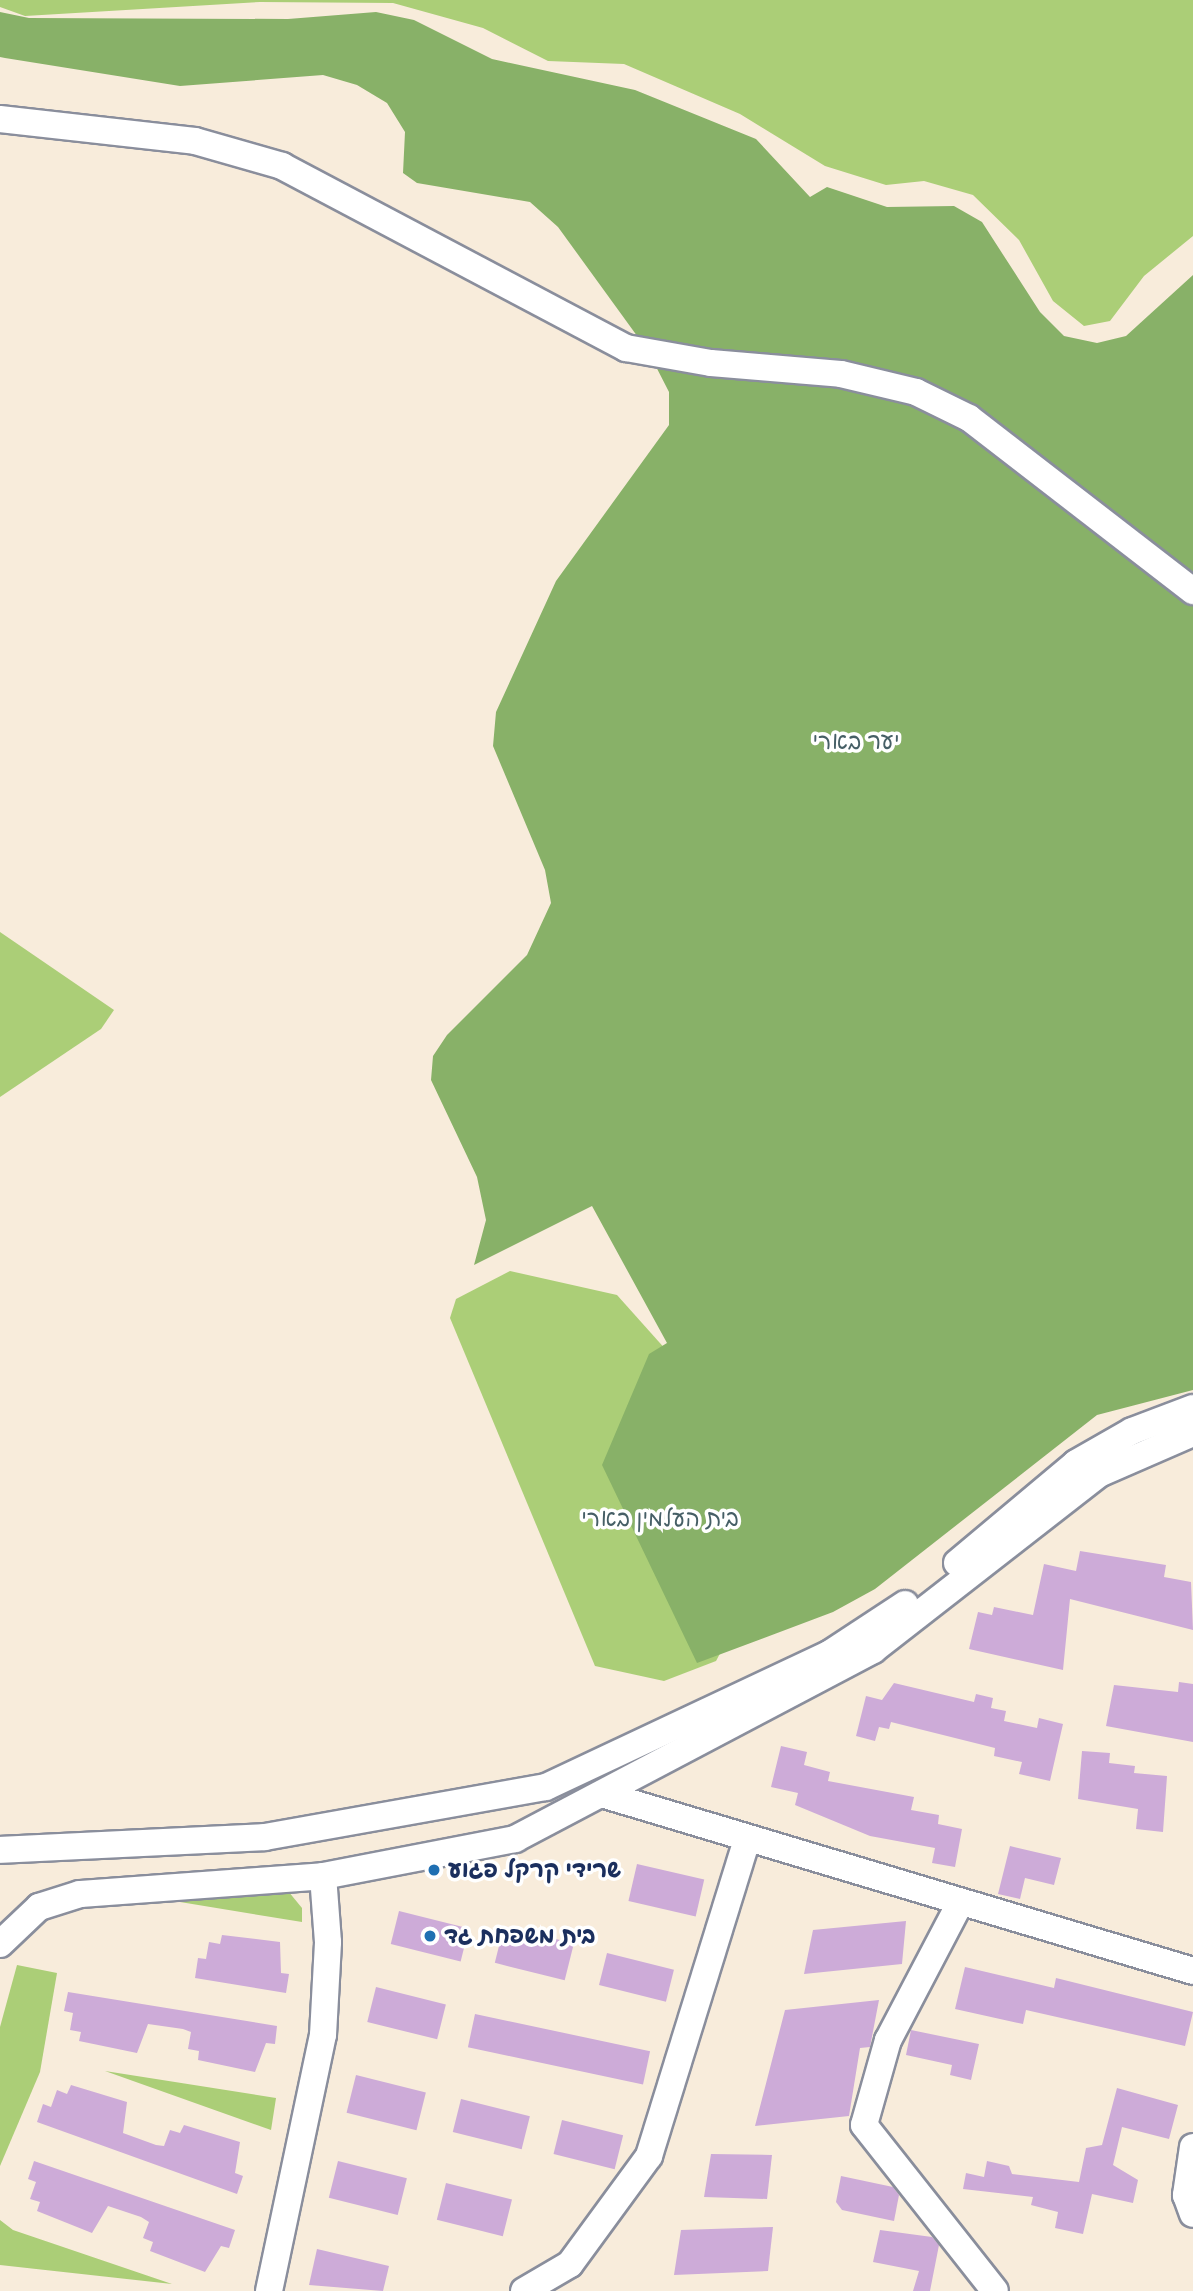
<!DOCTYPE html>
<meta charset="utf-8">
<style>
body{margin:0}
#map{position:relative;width:1193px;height:2291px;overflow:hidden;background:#f8ecdb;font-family:"Balsamiq Sans","Playpen Sans Hebrew",sans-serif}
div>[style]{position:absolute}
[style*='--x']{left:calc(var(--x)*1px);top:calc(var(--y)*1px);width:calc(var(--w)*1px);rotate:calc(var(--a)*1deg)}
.green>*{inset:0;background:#abce77}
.forest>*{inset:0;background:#88b168}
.building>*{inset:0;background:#cdabd8;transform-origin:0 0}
.roads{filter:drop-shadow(2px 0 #8a8e9c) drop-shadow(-2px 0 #8a8e9c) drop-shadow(0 2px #8a8e9c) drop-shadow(0 -2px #8a8e9c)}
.minor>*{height:26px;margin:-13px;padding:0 13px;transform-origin:13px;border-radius:13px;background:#fff}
.dots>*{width:19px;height:19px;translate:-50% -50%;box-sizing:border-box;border:4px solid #fff;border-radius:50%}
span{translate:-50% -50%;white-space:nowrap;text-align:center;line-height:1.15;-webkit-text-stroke:7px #fff;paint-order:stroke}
.park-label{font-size:23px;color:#465f66}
.poi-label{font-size:23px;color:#1b2f5e;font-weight:700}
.left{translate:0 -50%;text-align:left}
</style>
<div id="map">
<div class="green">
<i style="clip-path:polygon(0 0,1193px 0,1193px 236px,1144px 276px,1110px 321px,1084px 326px,1053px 301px,1019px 240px,973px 195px,924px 181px,886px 185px,825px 166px,740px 114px,624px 64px,548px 61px,483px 28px,393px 3px,260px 2px,25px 16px,0 7px)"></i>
<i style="clip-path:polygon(0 932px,114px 1010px,101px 1029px,0 1097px)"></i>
<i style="clip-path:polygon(510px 1271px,617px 1295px,801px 1501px,716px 1661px,664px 1681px,595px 1666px,450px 1318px,456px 1299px)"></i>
<i style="clip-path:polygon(173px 1887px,288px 1891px,302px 1908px,302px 1922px,180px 1902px)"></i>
<i style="clip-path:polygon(17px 1965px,57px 1973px,40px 2072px,0 2166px,0 2027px)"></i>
<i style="clip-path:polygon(105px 2071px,276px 2098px,271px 2130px)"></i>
<i style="clip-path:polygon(0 2220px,13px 2230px,172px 2284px,0 2265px)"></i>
</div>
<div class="forest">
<i style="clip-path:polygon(0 12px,29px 18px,288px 19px,376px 12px,414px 20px,492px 59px,635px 90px,756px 139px,810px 197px,827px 187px,887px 207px,954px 206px,982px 222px,1040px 312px,1064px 336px,1097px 343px,1126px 336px,1193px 275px,1193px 1390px,1097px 1415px,875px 1589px,833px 1612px,697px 1663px,602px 1465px,649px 1354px,667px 1343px,592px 1206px,474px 1265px,486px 1220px,477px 1177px,431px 1080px,433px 1056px,447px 1035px,527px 955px,551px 903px,545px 870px,493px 746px,496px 712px,556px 581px,669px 425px,669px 392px,648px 351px,558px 227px,530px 202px,417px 183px,403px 173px,405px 132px,387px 103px,357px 85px,323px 75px,180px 86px,5px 58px,0 57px)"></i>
</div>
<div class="building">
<i style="clip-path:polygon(1080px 1551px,1166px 1565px,1164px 1577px,1191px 1582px,1193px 1630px,1070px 1599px,1063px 1670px,969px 1649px,978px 1612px,992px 1615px,994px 1607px,1033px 1615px,1044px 1564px,1076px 1571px)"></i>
<i style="clip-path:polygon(1179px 1682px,1193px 1684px,1193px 1742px,1106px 1726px,1114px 1685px,1178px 1692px)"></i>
<i style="clip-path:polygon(894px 1683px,974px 1702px,976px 1694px,993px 1698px,991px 1708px,1006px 1711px,1004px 1721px,1037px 1728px,1039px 1718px,1063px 1724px,1050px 1781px,1019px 1774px,1022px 1762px,994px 1756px,995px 1748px,891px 1722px,889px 1729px,879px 1727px,875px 1741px,856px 1736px,866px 1696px,882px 1700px)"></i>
<i style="clip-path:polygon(781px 1746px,807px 1752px,804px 1765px,830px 1772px,828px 1781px,914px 1797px,911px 1810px,939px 1815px,938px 1824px,962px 1829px,955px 1867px,932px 1863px,935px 1848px,870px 1836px,795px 1805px,798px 1793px,771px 1787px)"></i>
<i style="clip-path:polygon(1082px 1751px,1110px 1753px,1109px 1763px,1135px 1766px,1134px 1773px,1167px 1776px,1163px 1832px,1136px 1829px,1138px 1809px,1078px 1799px)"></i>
<i style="clip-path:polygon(1010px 1846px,1061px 1858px,1054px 1885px,1025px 1878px,1020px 1899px,998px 1894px)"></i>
<i style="left:637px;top:1864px;width:69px;height:38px;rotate:13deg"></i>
<i style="left:399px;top:1911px;width:72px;height:34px;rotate:14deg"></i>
<i style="clip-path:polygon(906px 1921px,902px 1964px,804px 1974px,813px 1930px)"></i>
<i style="left:504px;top:1926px;width:72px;height:38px;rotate:14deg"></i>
<i style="clip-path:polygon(222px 1935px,280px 1942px,281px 1973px,289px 1974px,286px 1993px,195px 1978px,198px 1958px,206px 1959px,209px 1942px,220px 1944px)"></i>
<i style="left:607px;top:1953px;width:69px;height:33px;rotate:14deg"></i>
<i style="clip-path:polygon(965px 1967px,1054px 1988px,1056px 1978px,1193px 2012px,1185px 2046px,1026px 2010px,1023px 2024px,955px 2009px)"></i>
<i style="left:376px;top:1987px;width:72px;height:36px;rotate:14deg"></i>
<i style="clip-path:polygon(68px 1992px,277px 2026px,275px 2044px,266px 2043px,255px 2072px,198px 2060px,199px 2051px,188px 2049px,191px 2032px,183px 2029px,148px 2024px,137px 2053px,79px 2041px,81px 2032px,70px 2030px,73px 2013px,64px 2011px)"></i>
<i style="clip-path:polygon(879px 2000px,870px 2047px,860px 2048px,849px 2116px,755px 2126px,785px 2010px)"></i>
<i style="left:475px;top:2014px;width:179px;height:34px;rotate:12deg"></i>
<i style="clip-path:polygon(911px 2030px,979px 2044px,971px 2080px,950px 2075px,952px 2065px,906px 2055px)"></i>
<i style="left:356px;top:2075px;width:72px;height:39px;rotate:14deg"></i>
<i style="clip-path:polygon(71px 2085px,127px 2102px,123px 2133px,156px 2145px,164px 2146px,170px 2130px,180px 2133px,184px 2125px,240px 2142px,235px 2173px,243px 2176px,237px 2194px,37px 2122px,43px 2104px,51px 2107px,57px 2090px,67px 2094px)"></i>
<i style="clip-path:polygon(1117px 2088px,1178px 2105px,1169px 2139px,1122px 2127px,1113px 2165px,1138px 2180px,1133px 2203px,1092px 2194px,1083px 2234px,1055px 2228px,1058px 2212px,1031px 2205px,1033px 2197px,963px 2189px,966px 2173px,984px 2177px,987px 2161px,1009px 2166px,1012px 2174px,1079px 2182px,1086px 2148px,1102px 2145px)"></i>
<i style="left:461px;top:2099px;width:71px;height:34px;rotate:14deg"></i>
<i style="left:562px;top:2120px;width:63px;height:35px;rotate:14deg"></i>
<i style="clip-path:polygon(711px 2154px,772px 2155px,767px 2199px,704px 2197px)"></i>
<i style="clip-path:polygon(34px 2161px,235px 2230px,229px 2248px,221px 2246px,205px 2272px,150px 2251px,153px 2242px,143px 2238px,149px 2222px,141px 2217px,108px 2206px,92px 2233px,37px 2211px,40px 2202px,30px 2199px,36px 2182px,28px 2179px)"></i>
<i style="left:338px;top:2161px;width:71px;height:38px;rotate:14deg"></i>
<i style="clip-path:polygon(841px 2176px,893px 2187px,899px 2195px,894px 2221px,842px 2210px,836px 2202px)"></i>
<i style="left:446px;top:2183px;width:68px;height:38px;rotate:14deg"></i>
<i style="clip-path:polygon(773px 2227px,768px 2271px,674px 2275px,681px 2230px)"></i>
<i style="clip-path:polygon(880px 2230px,932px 2237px,939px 2245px,930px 2291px,913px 2291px,919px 2271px,873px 2262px)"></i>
<i style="clip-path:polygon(317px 2249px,389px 2266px,383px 2291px,309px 2285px)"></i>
</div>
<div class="roads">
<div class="minor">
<i style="--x:0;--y:119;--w:196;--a:6.4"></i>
<i style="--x:195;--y:141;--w:91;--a:16"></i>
<i style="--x:282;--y:166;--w:389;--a:27.9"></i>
<i style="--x:626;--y:348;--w:86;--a:10"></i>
<i style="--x:711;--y:363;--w:130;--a:4.8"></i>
<i style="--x:841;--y:374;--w:77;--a:13.5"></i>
<i style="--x:916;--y:392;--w:59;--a:26.1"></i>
<i style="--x:969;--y:418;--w:283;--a:37.7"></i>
<i style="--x:957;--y:1563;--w:155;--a:-40"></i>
<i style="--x:1076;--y:1463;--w:64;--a:-29.7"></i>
<i style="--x:1132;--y:1431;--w:65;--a:-20.7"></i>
<i style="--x:605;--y:1795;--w:614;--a:16.66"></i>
<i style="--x:0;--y:1850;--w:265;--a:-2.8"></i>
<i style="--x:265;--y:1837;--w:285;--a:-10.1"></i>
<i style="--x:546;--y:1787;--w:313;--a:-25.2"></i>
<i style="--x:829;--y:1654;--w:91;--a:-33.3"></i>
<i style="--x:959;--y:1905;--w:153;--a:117.7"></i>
<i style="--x:888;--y:2040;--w:88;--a:105.8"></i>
<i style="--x:864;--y:2125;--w:211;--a:51.7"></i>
<i style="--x:0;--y:1944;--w:54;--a:-43.5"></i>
<i style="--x:39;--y:1907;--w:43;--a:-17.6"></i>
<i style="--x:80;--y:1894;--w:244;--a:-4.2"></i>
<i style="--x:323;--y:1876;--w:196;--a:-10.9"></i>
<i style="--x:515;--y:1839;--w:405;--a:-27.8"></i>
<i style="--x:873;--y:1650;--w:286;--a:-37.9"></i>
<i style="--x:1099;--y:1474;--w:103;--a:-23.6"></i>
<i style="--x:1193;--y:2147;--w:49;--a:98.3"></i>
<i style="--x:1186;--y:2195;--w:20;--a:70"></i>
<i style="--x:269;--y:2291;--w:262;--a:-78.1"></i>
<i style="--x:323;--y:2035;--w:93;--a:-86.9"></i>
<i style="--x:328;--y:1942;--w:66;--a:-94.3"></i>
<i style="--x:524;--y:2291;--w:53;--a:-30.4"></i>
<i style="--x:570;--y:2264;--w:134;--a:-53.8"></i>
<i style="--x:649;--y:2156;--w:329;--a:-72.8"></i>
</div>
</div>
<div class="dots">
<i style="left:434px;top:1870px;background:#1f6fb2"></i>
<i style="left:430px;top:1936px;background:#1f6fb2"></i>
</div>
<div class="park-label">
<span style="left:856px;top:742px">יער בארי</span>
<span style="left:660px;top:1519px">בית העלמין בארי</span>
</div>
<div class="poi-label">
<span class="left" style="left:448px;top:1870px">שרידי קרקל פגוע</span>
<span class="left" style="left:444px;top:1936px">בית משפחת גד</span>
</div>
</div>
